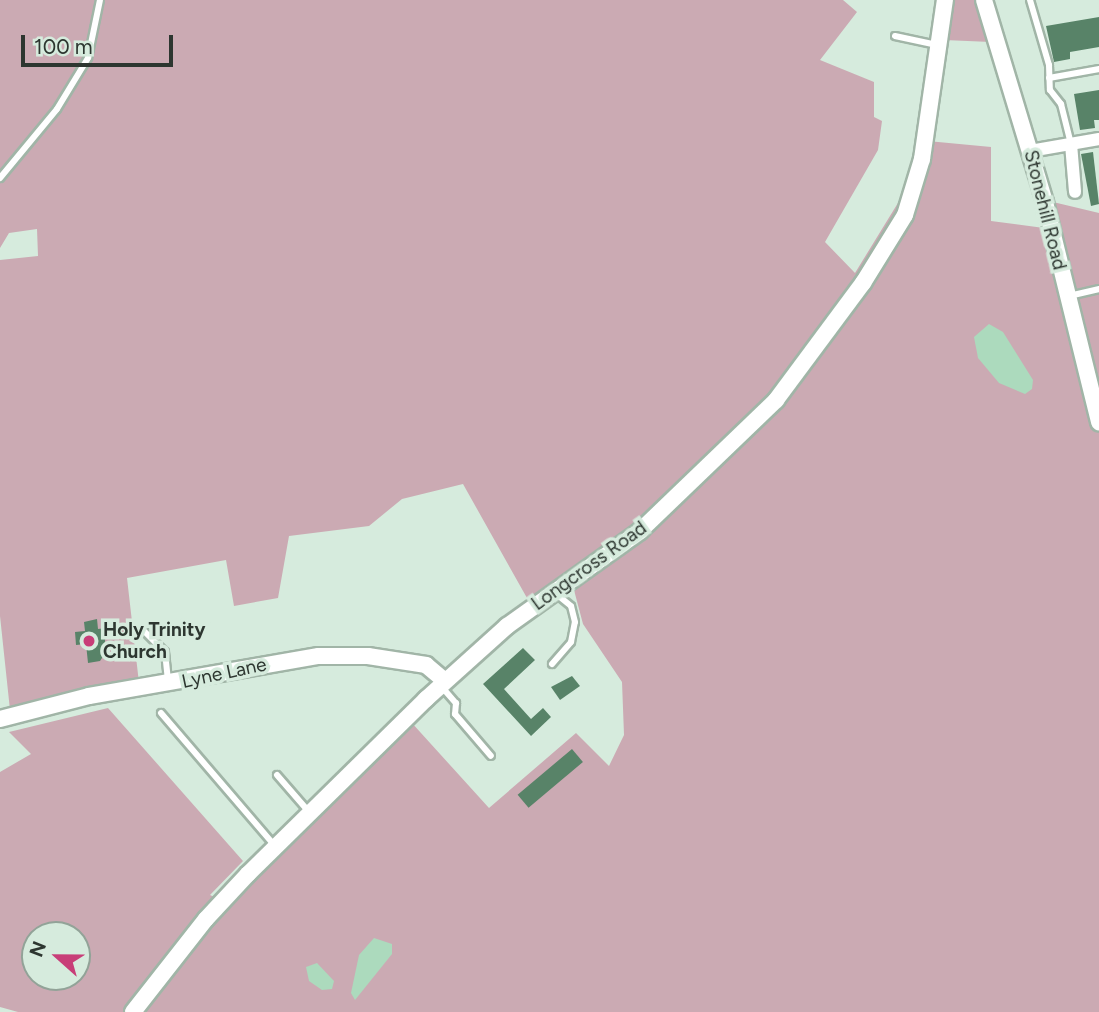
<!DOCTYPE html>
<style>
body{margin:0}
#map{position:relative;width:1099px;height:1012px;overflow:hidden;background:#d6ebdd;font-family:Figtree,sans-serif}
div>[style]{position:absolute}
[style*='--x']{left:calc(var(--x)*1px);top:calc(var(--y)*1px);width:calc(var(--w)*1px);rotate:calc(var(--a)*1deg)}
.green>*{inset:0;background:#cbaab3}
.water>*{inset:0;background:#acdabd}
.building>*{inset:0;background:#588368;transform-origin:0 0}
.roads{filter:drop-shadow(2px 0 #a1b5a7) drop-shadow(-2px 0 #a1b5a7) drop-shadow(0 2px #a1b5a7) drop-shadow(0 -2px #a1b5a7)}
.lane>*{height:6px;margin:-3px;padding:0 3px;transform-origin:3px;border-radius:3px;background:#fff}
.street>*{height:12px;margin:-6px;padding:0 6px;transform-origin:6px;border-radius:6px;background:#fff}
.secondary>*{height:16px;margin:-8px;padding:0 8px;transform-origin:8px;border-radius:8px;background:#fff}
.dots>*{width:19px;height:19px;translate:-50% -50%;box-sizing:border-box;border:4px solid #d6ebdd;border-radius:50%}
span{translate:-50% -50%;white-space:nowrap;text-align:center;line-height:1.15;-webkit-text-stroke:7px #d6ebdd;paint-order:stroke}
.street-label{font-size:19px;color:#2d3630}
.poi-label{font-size:19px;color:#2d3630;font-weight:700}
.left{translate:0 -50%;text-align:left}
.north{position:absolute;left:21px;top:921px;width:70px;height:70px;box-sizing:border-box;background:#d6ebdd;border:2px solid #92a398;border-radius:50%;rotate:291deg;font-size:19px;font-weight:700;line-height:28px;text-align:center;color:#2d3630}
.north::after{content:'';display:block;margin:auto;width:24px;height:32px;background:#c83e78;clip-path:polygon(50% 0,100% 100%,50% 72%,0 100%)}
.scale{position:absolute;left:21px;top:35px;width:152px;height:32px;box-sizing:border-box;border:4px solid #2d3630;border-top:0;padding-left:9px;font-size:21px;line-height:24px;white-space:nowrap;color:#2d3630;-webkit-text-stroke:5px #d6ebdd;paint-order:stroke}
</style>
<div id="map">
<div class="green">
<i style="clip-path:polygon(evenodd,0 0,843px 0,857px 12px,820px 60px,874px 82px,874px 117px,882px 121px,878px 150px,825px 242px,855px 273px,901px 198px,917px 140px,991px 147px,991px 221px,1044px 228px,1053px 202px,1099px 213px,1099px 1012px,18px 1012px,0 1007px,0 772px,31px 754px,9px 732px,108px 708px,243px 861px,210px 895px,231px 905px,411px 722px,489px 808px,576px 733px,609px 766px,624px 735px,622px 682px,583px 624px,570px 575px,527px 598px,463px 484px,402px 499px,369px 526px,289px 536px,278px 598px,234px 606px,226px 560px,127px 578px,139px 683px,10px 710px,0 616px,0 260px,38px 256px,37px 229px,9px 233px,0 248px,0 0,35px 935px,77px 935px,77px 977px,35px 977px,35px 935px)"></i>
<i style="clip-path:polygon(952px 0,979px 0,991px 42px,944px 40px)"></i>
</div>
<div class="water">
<i style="clip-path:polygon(989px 324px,1003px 332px,1033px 380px,1032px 389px,1025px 394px,999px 383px,978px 358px,974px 337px)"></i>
<i style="clip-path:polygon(374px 938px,392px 944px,392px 954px,355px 1000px,351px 993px,359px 955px)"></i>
<i style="clip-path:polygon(317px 963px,334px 981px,332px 989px,322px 990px,309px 981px,306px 967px)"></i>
</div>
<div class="building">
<i style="clip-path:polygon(1099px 17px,1099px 47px,1070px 52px,1070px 59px,1054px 62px,1046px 26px)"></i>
<i style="clip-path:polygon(1099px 90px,1099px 120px,1094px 120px,1095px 128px,1080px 130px,1074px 94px)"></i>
<i style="clip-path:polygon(1093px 152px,1099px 204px,1091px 206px,1081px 154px)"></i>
<i style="clip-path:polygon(97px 619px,98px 629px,106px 628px,104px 655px,100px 661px,88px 663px,86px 644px,76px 645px,75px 632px,85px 631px,84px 622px)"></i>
<i style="clip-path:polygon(523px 648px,535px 660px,504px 689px,531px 719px,543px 708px,551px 717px,531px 736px,483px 684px)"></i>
<i style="clip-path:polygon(572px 676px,580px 686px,560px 700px,551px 687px)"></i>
<i style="left:572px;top:749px;width:17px;height:71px;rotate:50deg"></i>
</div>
<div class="roads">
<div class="lane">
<i style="--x:1030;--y:0;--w:68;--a:73.7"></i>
<i style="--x:1049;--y:65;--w:25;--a:88"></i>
<i style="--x:1050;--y:90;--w:18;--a:52"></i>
<i style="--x:1061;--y:104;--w:41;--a:76"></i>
<i style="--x:895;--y:36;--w:43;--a:12.1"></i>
<i style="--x:1049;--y:78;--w:51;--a:-10.2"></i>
<i style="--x:0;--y:178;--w:89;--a:-50.4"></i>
<i style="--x:57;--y:109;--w:60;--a:-58.7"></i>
<i style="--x:88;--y:58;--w:59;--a:-78.3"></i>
<i style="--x:1069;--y:296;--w:31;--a:-13"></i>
<i style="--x:145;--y:632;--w:28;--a:45"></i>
<i style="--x:165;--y:652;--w:31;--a:84"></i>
<i style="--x:552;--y:664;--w:29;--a:-49"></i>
<i style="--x:571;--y:642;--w:20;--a:-79"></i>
<i style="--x:575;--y:622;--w:16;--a:-104"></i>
<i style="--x:571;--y:606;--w:19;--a:-141"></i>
<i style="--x:441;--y:686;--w:23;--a:49"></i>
<i style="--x:456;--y:703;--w:11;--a:95"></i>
<i style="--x:455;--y:714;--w:55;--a:49.4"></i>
<i style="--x:161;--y:713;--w:175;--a:49.4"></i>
<i style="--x:277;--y:775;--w:49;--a:49.1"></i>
</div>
<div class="street">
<i style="--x:1071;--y:144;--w:48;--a:85.2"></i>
<i style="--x:1030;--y:151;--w:70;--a:-9.9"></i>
</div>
<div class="secondary">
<i style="--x:984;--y:0;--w:211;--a:73.2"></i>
<i style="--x:1045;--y:202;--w:227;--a:76.2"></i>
<i style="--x:0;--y:719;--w:92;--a:-14.5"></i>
<i style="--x:89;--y:696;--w:233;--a:-9.9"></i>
<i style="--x:319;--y:656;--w:49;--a:0"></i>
<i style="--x:368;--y:656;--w:59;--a:8.8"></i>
<i style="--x:426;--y:665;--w:25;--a:40"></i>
<i style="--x:133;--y:1012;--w:118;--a:-51.9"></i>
<i style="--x:206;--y:919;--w:62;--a:-47"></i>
<i style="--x:248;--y:874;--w:250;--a:-44.5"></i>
<i style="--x:426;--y:699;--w:109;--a:-42"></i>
<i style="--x:507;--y:626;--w:163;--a:-35.5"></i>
<i style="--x:640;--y:531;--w:189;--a:-43.9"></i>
<i style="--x:776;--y:400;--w:146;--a:-53.4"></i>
<i style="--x:863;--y:283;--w:80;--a:-58.3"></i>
<i style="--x:905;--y:215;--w:59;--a:-73.1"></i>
<i style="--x:922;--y:159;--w:161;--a:-81.8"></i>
</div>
</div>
<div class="dots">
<i style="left:89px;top:641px;background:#c83e78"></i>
</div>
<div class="street-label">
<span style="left:1045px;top:210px;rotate:76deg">Stonehill Road</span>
<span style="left:589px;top:566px;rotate:-36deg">Longcross Road</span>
<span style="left:224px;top:673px;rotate:-12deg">Lyne Lane</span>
</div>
<div class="poi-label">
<span class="left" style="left:103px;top:641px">Holy Trinity<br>Church</span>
</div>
<div class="north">N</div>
<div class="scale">100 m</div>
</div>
